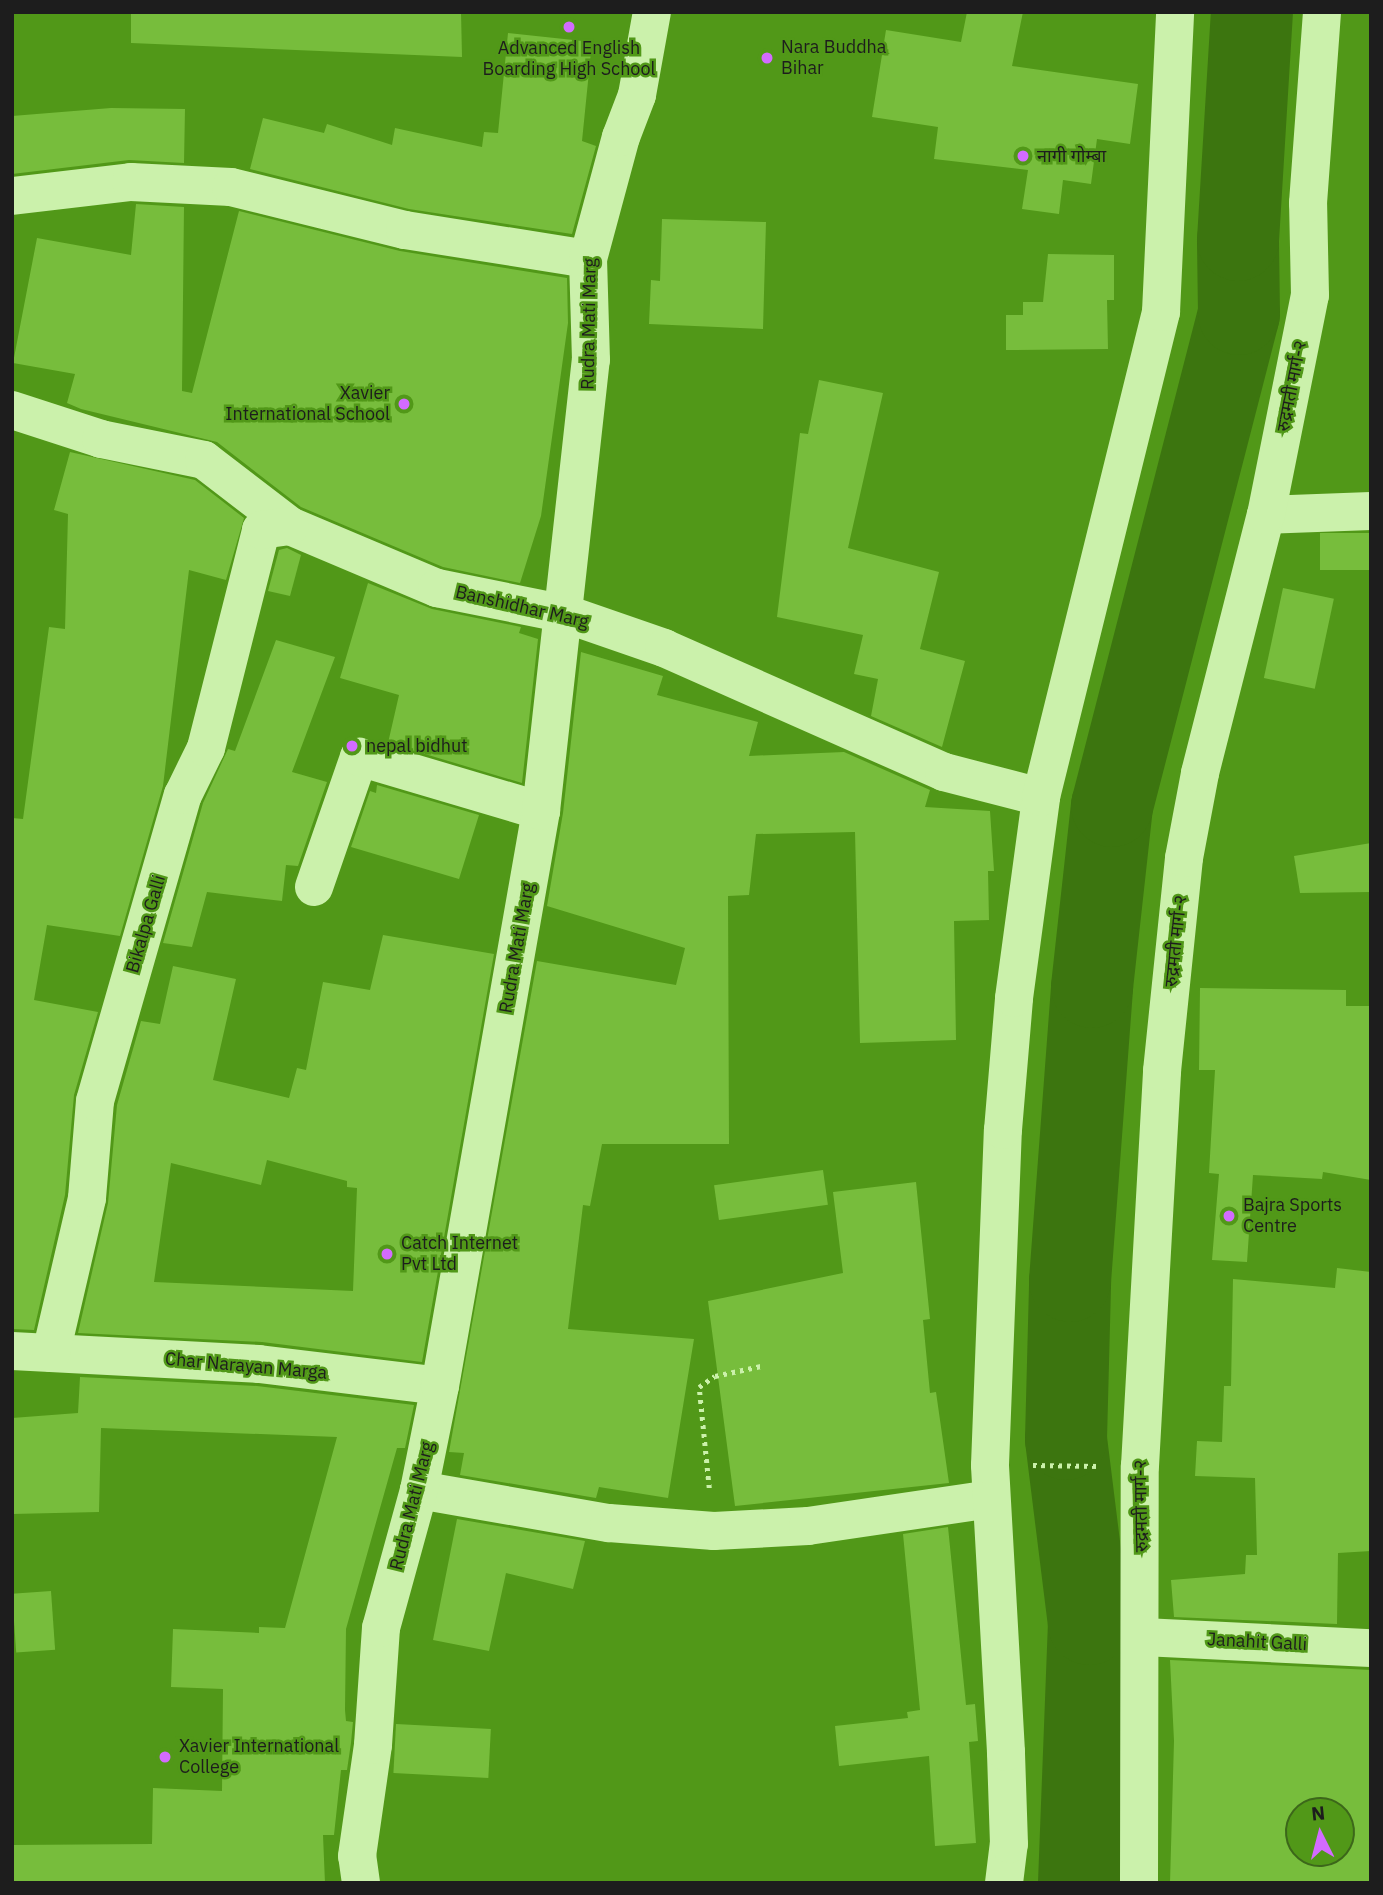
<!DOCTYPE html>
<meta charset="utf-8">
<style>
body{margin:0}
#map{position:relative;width:1383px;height:1895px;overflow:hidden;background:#519818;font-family:"IBM Plex Sans","Noto Sans Devanagari",sans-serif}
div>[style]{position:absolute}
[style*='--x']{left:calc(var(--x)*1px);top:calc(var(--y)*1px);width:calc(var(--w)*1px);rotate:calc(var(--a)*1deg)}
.river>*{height:82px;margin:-41px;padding:0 41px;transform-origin:41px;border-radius:41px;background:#3c750f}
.building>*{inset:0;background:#77bd3c;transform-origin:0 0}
.path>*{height:4.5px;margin-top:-2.25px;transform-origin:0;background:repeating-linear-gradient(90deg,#cbf1ab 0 3.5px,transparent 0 8.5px)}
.minor>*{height:38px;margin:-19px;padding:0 19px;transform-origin:19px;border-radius:19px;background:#cbf1ab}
.dots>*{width:19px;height:19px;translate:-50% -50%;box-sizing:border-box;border:4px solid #519818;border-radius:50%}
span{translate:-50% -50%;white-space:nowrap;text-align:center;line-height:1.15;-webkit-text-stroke:5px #519818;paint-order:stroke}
.poi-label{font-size:18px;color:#1d1d1d}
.left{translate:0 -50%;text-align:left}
.right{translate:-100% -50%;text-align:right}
.street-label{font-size:18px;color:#1d1d1d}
.frame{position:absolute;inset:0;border:14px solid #1d1d1d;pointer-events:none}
.north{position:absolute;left:1285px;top:1797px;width:70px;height:70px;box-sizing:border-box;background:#519818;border:2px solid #3c671a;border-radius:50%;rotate:354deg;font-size:19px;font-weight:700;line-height:28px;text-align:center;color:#1d1d1d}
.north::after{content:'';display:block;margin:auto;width:24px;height:32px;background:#d36bff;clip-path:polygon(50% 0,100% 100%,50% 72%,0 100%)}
</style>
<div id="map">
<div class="river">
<i style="--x:1079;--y:1883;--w:259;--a:-87.8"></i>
<i style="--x:1089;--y:1624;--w:186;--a:-97.1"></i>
<i style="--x:1066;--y:1439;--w:158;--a:-88.5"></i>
<i style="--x:1070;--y:1281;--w:295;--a:-85.7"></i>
<i style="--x:1092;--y:987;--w:182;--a:-83.7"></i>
<i style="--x:1112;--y:806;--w:508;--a:-75.53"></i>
<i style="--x:1239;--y:314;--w:74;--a:-90.8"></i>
<i style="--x:1238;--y:240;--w:228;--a:-86.5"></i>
</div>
<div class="building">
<i style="clip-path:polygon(131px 12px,461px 12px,462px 57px,131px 43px)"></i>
<i style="clip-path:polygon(967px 12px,1023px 12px,1012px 66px,1138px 84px,1130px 144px,1097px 139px,1091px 184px,1063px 180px,1059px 214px,1022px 209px,1028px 170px,934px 159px,938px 127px,872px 117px,886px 30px,961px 42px)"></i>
<i style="clip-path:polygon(508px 33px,592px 42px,582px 141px,596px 146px,572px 234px,409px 209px,250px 169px,263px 118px,324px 133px,327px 124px,392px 145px,395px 128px,482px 147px,484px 132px,498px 133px)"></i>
<i style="clip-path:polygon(111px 108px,185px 109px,184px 163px,129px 160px,12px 174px,12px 116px)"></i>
<i style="clip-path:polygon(136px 204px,184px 207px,182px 391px,192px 393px,239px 211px,400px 251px,567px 278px,568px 323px,541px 516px,520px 583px,443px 567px,301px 507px,217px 442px,81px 409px,67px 403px,75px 374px,13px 363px,37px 238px,131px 255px)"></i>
<i style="clip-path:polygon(662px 219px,766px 222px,763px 329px,649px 324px,651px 280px,660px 281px)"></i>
<i style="clip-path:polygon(1048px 254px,1114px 255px,1114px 300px,1107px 300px,1108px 349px,1006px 350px,1006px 315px,1023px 315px,1023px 302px,1043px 302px)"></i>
<i style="clip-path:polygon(819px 380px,883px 393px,848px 548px,939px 572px,920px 649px,965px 661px,942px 747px,871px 716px,878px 679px,854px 674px,863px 635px,777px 617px,800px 433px,808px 434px)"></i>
<i style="clip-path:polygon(70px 452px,195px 480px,244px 518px,226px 580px,189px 570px,163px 786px,120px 936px,47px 925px,34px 1000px,98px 1012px,74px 1095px,65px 1195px,34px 1330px,12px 1329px,12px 818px,23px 819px,49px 627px,65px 629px,68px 514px,54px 510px)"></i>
<i style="left:1371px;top:533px;width:37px;height:51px;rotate:90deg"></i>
<i style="clip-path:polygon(287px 548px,301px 555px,290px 596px,268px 591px,279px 550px)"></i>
<i style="clip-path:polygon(368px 583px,432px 609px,521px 627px,519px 633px,538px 639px,522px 783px,388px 743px,399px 695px,340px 678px)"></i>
<i style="left:1283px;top:588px;width:52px;height:92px;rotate:12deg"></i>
<i style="clip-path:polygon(276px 640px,335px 657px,292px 772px,327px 782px,298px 866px,286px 865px,282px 901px,207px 892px,192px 947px,163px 943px,203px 803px,228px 749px,235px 751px)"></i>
<i style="clip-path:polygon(581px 652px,663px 676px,657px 695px,758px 722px,749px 756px,844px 752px,930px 790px,925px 807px,990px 811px,994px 871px,988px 871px,989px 920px,954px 921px,956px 1040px,860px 1043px,855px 832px,756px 834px,749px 895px,728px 896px,729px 1144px,602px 1144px,590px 1206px,583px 1205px,568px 1329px,694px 1339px,668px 1498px,599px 1487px,596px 1498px,460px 1475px,464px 1453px,449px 1452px,537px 961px,676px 985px,685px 948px,547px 906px,563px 813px)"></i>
<i style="clip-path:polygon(377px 785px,479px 815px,459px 879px,351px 847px,370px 791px,376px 793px)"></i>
<i style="clip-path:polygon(1371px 843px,1371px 892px,1300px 893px,1294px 856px)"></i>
<i style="clip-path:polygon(evenodd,383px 935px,494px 954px,422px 1362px,262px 1342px,78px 1333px,108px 1203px,117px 1105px,141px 1021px,160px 1024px,173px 966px,236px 979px,213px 1080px,289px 1098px,297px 1068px,306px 1070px,323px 982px,370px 990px,383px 935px,267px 1160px,347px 1181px,347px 1187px,357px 1188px,353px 1291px,154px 1282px,171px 1163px,261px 1185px,267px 1160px)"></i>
<i style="clip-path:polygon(1200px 988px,1346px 990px,1346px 1006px,1371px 1006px,1371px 1180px,1323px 1172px,1322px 1179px,1253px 1175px,1247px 1262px,1212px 1260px,1219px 1174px,1209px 1173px,1215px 1070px,1199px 1070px)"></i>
<i style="left:823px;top:1170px;width:35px;height:110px;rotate:82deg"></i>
<i style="clip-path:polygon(916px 1182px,930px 1319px,923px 1320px,930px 1393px,936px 1392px,949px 1483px,735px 1506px,708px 1301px,843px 1273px,833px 1192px)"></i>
<i style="clip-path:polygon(1337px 1268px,1371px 1272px,1371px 1551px,1338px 1553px,1337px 1624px,1174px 1617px,1171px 1580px,1245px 1574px,1246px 1555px,1257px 1555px,1255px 1478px,1195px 1476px,1197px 1441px,1222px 1442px,1224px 1386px,1231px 1386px,1233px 1279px,1335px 1288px)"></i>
<i style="clip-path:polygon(80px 1377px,257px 1386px,414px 1405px,405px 1448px,397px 1448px,346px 1629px,345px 1710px,346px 1721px,353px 1722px,351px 1743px,347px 1770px,341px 1770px,334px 1835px,323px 1835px,325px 1883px,12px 1883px,12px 1845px,152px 1844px,153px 1788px,222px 1791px,223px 1689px,171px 1687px,173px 1629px,259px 1633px,259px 1627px,285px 1628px,337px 1437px,101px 1428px,99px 1512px,12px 1514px,12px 1418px,78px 1413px)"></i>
<i style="clip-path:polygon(457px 1519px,585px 1541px,573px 1589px,506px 1573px,489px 1651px,433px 1640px)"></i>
<i style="clip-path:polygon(948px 1527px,966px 1705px,975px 1704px,978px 1741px,969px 1742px,976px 1843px,935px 1846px,929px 1756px,839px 1766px,835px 1726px,908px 1718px,907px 1712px,920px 1710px,903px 1534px)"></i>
<i style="left:51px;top:1591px;width:59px;height:39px;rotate:86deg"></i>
<i style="clip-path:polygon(evenodd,1170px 1660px,1371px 1670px,1371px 1883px,1170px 1883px,1174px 1741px,1170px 1660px,1299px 1811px,1341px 1811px,1341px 1853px,1299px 1853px,1299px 1811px)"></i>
<i style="left:396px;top:1724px;width:95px;height:49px;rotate:3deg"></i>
</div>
<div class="path">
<i style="--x:1033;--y:1465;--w:65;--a:0.9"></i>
<i style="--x:709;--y:1488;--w:101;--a:-95.7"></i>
<i style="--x:699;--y:1387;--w:19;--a:-35"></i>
<i style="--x:715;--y:1376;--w:47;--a:-12.3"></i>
</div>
<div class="minor">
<i style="--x:12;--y:196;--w:120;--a:-6.7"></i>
<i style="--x:131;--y:182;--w:100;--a:2.9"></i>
<i style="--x:231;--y:187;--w:179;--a:13.9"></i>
<i style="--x:405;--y:230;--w:185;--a:9"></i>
<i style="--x:12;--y:410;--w:94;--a:18"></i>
<i style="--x:101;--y:439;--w:105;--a:11.5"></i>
<i style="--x:204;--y:460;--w:108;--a:37.5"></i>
<i style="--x:290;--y:526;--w:160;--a:22.9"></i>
<i style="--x:437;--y:588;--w:132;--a:11.4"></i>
<i style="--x:566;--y:614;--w:104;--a:19.1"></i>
<i style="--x:664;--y:648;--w:306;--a:23.9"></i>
<i style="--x:944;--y:772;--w:100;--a:14.5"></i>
<i style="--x:1266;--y:515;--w:105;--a:-2.2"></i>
<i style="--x:314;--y:887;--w:138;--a:-70.9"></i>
<i style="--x:359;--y:757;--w:190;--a:16.5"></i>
<i style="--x:12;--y:1351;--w:247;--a:3"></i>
<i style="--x:259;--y:1364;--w:182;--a:6.9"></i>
<i style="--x:51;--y:1353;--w:159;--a:-76.9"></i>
<i style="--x:87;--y:1198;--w:97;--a:-85.3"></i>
<i style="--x:95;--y:1101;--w:318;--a:-74"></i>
<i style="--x:183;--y:795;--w:52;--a:-63.9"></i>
<i style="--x:206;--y:748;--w:225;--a:-75.8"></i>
<i style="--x:261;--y:530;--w:29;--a:-8"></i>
<i style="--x:419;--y:1490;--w:193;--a:9.9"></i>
<i style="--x:609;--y:1523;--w:105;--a:4.4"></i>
<i style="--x:714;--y:1531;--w:94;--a:-3"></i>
<i style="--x:808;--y:1526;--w:185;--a:-8.4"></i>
<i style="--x:1143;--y:1637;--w:228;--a:2.8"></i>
<i style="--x:361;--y:1883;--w:27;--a:-98"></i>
<i style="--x:357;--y:1856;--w:112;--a:-81.8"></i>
<i style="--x:373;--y:1745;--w:117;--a:-86.1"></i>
<i style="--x:381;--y:1628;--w:143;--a:-74.6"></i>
<i style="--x:419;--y:1490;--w:106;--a:-78.6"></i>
<i style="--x:440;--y:1386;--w:584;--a:-80.04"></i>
<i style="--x:541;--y:811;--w:454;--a:-83.7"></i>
<i style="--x:591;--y:360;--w:101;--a:-91.7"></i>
<i style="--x:588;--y:259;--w:126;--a:-74.9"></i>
<i style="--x:621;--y:137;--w:45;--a:-69.1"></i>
<i style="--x:637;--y:95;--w:84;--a:-79.8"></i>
<i style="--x:1004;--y:1883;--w:39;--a:-83"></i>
<i style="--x:1009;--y:1844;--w:92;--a:-91.9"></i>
<i style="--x:1006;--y:1752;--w:287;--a:-93.2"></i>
<i style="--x:990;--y:1465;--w:335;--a:-87.8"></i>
<i style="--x:1003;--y:1130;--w:132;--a:-85.2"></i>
<i style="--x:1014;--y:998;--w:203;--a:-82.3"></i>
<i style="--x:1041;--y:797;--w:500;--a:-76.1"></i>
<i style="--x:1161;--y:312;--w:300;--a:-87.3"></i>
<i style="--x:1139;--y:1883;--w:417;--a:-89.9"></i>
<i style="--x:1140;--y:1466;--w:396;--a:-86.8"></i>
<i style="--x:1162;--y:1071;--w:214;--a:-84.1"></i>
<i style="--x:1184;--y:858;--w:86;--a:-79.3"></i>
<i style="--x:1200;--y:773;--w:266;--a:-75.7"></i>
<i style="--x:1266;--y:515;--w:224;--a:-78.7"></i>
<i style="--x:1310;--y:295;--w:92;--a:-91.2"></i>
<i style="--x:1308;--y:203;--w:192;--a:-85.8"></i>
</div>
<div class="dots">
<i style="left:569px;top:27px;background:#d36bff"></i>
<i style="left:767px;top:58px;background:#d36bff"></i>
<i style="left:1023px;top:156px;background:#d36bff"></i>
<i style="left:404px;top:404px;background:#d36bff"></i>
<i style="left:352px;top:746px;background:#d36bff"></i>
<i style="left:1229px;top:1216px;background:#d36bff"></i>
<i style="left:387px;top:1254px;background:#d36bff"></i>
<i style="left:165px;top:1757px;background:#d36bff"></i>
</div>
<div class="poi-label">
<span class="left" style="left:781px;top:58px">Nara Buddha<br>Bihar</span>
<span style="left:569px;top:59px">Advanced English<br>Boarding High School</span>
<span class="left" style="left:1037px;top:156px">नागी गोम्बा</span>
<span class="right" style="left:390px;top:404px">Xavier<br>International School</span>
<span class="left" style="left:366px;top:746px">nepal bidhut</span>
<span class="left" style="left:1243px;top:1216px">Bajra Sports<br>Centre</span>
<span class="left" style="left:401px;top:1254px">Catch Internet<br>Pvt Ltd</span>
<span class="left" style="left:179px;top:1757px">Xavier International<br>College</span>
</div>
<div class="street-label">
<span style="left:589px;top:324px;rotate:-89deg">Rudra Mati Marg</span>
<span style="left:1292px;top:386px;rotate:-79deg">रुद्रमती मार्ग-२</span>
<span style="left:522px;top:607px;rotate:13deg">Banshidhar Marg</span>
<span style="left:146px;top:924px;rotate:-74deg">Bikalpa Galli</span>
<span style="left:1176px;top:941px;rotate:-84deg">रुद्रमती मार्ग-२</span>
<span style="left:517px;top:948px;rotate:-80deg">Rudra Mati Marg</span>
<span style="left:246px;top:1366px;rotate:5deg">Char Narayan Marga</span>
<span style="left:412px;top:1506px;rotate:-76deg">Rudra Mati Marg</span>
<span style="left:1141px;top:1506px;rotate:-91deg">रुद्रमती मार्ग-२</span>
<span style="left:1257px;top:1642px;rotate:3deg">Janahit Galli</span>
</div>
<div class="frame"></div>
<div class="north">N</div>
</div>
